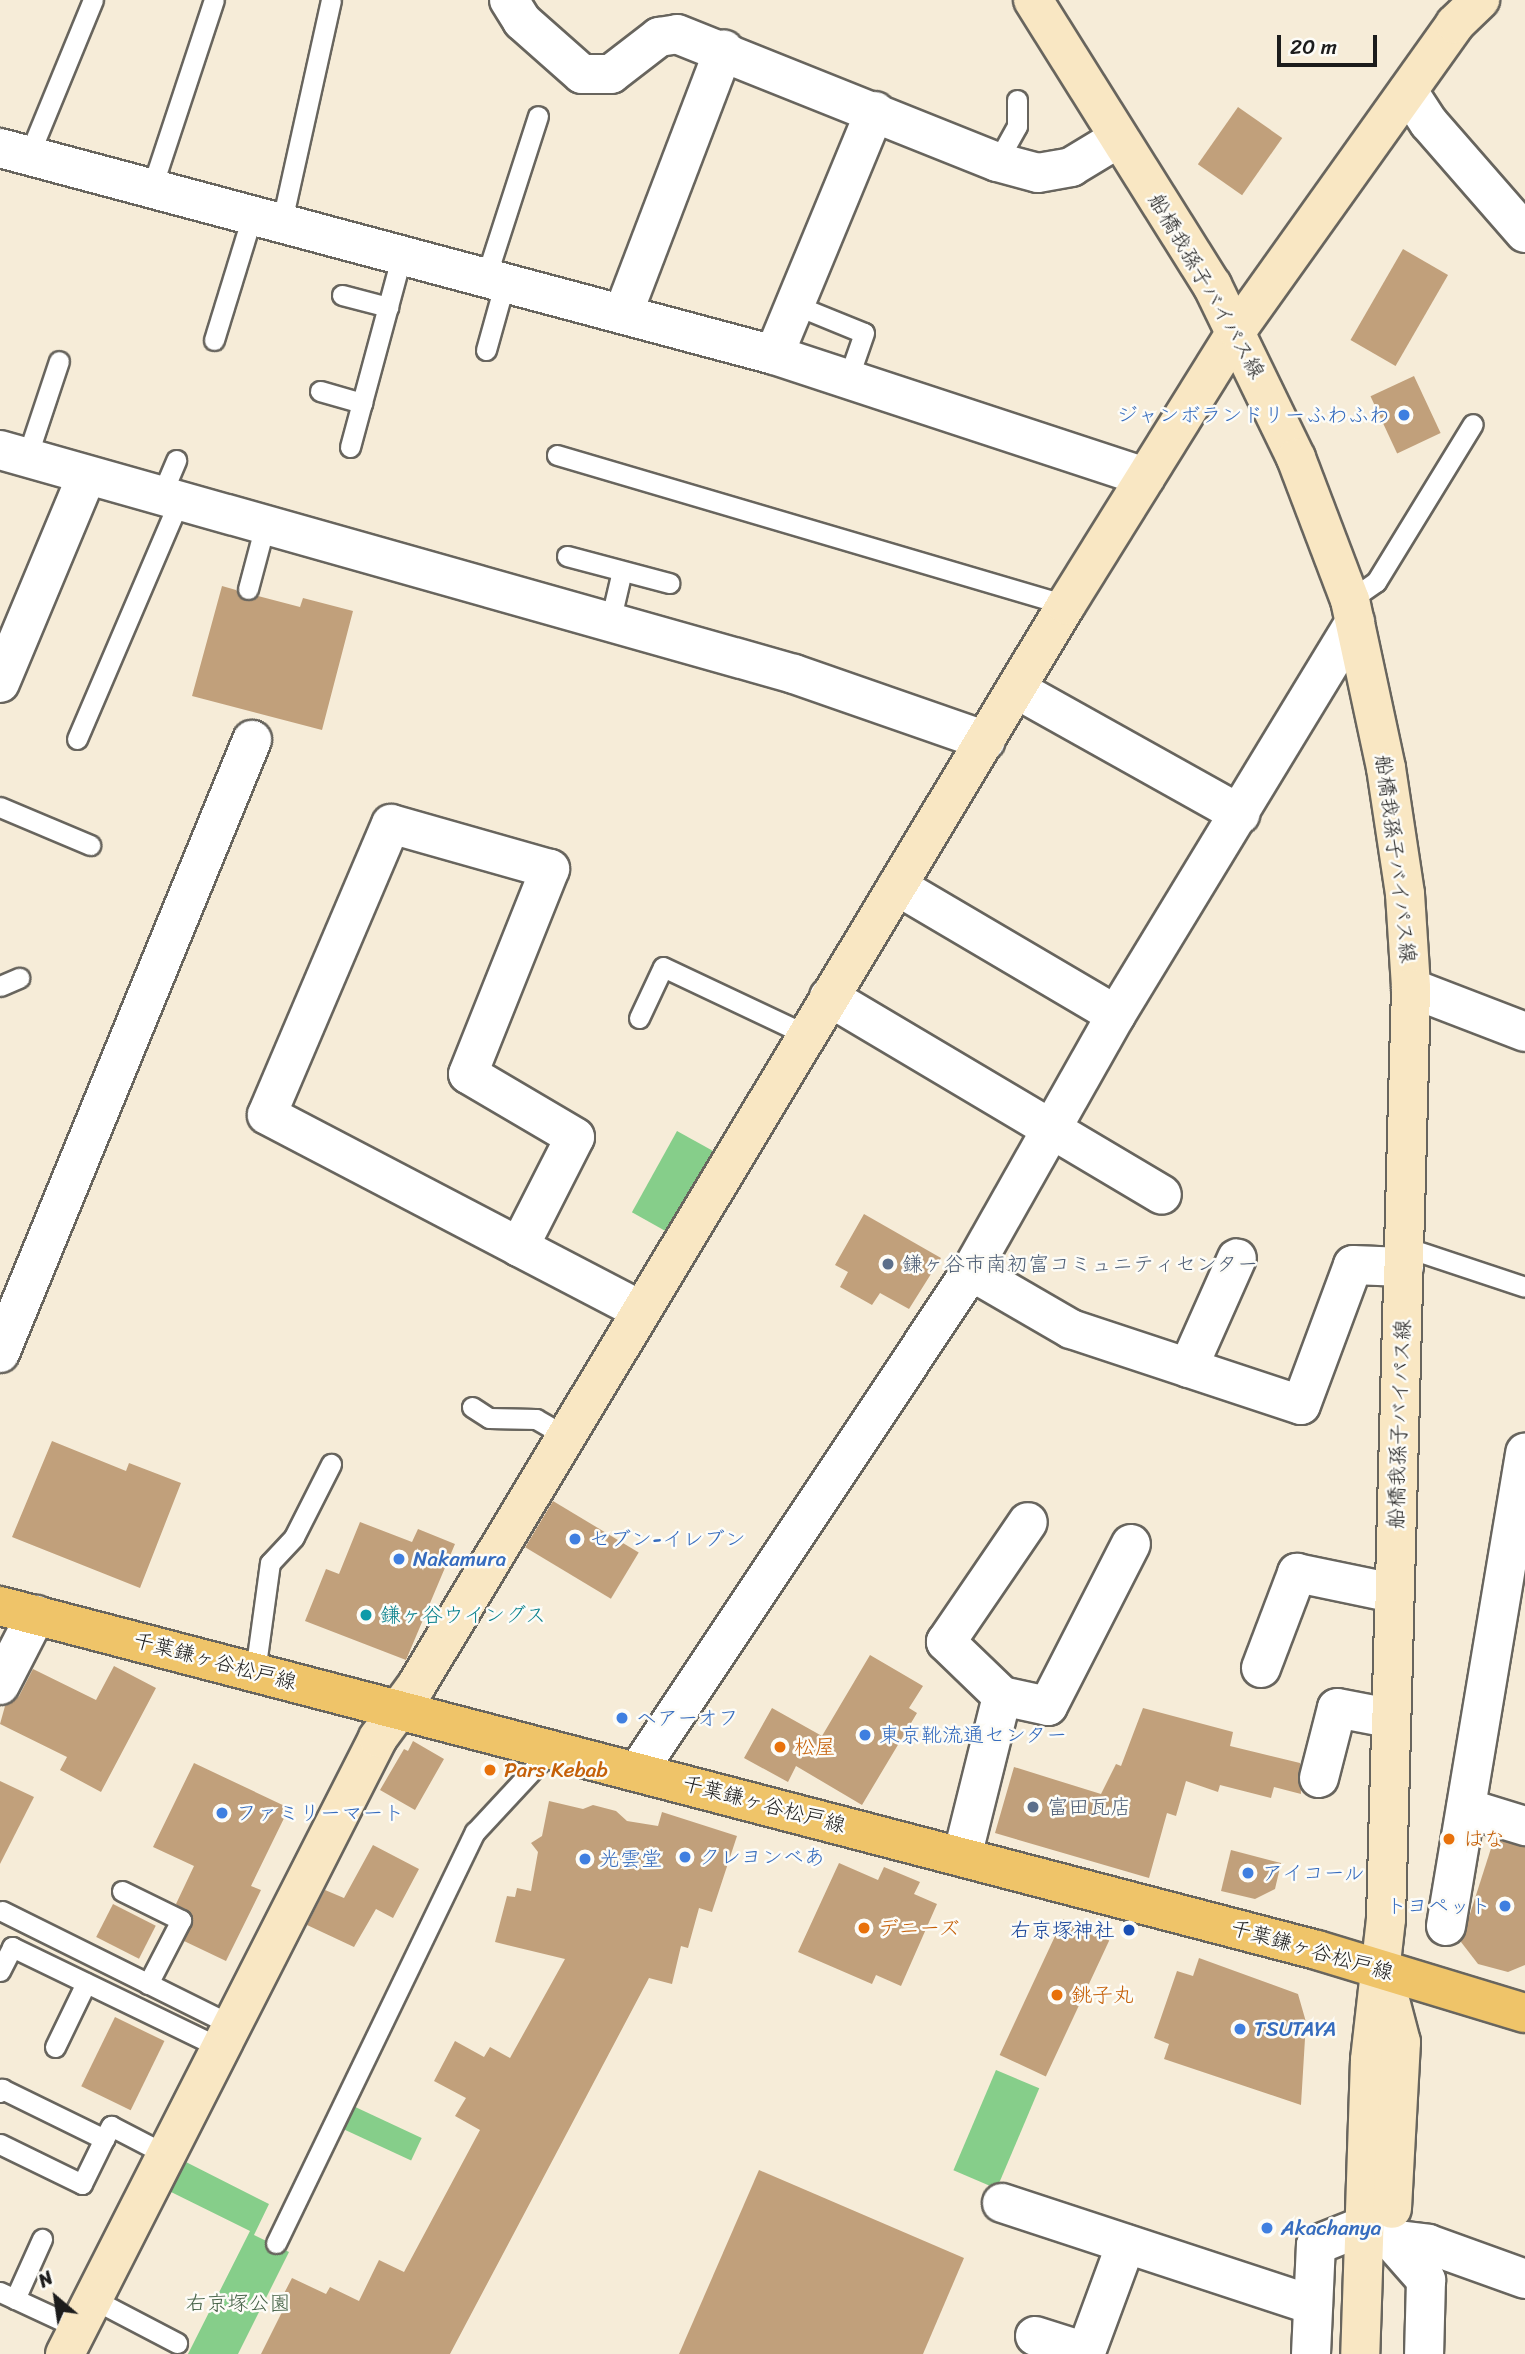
<!DOCTYPE html>
<meta charset="utf-8">
<style>
body{margin:0}
#map{position:relative;width:1525px;height:2354px;overflow:hidden;background:#f6ecd8;font-family:Sriracha,"Klee One",sans-serif}
div>[style]{position:absolute}
[style*='--x']{left:calc(var(--x)*1px);top:calc(var(--y)*1px);width:calc(var(--w)*1px);rotate:calc(var(--a)*1deg)}
.green>*{inset:0;background:#86ce8a;transform-origin:0 0}
.building>*{inset:0;background:#c1a07b;transform-origin:0 0}
.roads{filter:drop-shadow(2px 0 #68655e) drop-shadow(-2px 0 #68655e) drop-shadow(0 2px #68655e) drop-shadow(0 -2px #68655e)}
.lane>*{height:19px;margin:-9.5px;padding:0 9.5px;transform-origin:9.5px;border-radius:9.5px;background:#fff}
.street>*{height:38px;margin:-19px;padding:0 19px;transform-origin:19px;border-radius:19px;background:#fff}
.secondary>*{height:38px;margin:-19px;padding:0 19px;transform-origin:19px;border-radius:19px;background:#f9e7c3}
.primary>*{height:38px;margin:-19px;padding:0 19px;transform-origin:19px;border-radius:19px;background:#efc469}
.dots>*{width:19px;height:19px;translate:-50% -50%;box-sizing:border-box;border:4px solid #fdfcf7;border-radius:50%}
span{translate:-50% -50%;white-space:nowrap;text-align:center;line-height:1.15;-webkit-text-stroke:5px #fdfcf7;paint-order:stroke}
.street-label{font-size:21px;color:#1c1c1c}
.shop-label{font-size:21px;color:#366cbe}
.right{translate:-100% -50%;text-align:right}
.left{translate:0 -50%;text-align:left}
.service-label{font-size:21px;color:#4e5e75}
.culture-label{font-size:21px;color:#0d838f}
.food-label{font-size:21px;color:#c56008}
.transit-label{font-size:21px;color:#164399}
.park-label{font-size:21px;color:#466348}
.north{position:absolute;left:21px;top:2263px;width:70px;height:70px;-webkit-text-stroke:5px #fdfcf7;paint-order:stroke;rotate:331deg;font-size:19px;font-weight:700;line-height:28px;text-align:center;color:#1c1c1c}
.north::after{content:'';display:block;margin:auto;width:24px;height:32px;background:#1c1c1c;clip-path:polygon(50% 0,100% 100%,50% 72%,0 100%)}
.scale{position:absolute;left:1277px;top:35px;width:100px;height:32px;box-sizing:border-box;border:4px solid #1c1c1c;border-top:0;padding-left:9px;font-size:21px;line-height:24px;white-space:nowrap;color:#1c1c1c;-webkit-text-stroke:5px #fdfcf7;paint-order:stroke}
</style>
<div id="map">
<div class="green">
<i style="left:677px;top:1131px;width:47px;height:93px;rotate:29deg"></i>
<i style="left:996px;top:2070px;width:47px;height:109px;rotate:23deg"></i>
<i style="left:351px;top:2105px;width:78px;height:25px;rotate:25deg"></i>
<i style="clip-path:polygon(180px 2159px,269px 2204px,254px 2235px,289px 2252px,238px 2354px,188px 2354px,250px 2231px,165px 2189px)"></i>
</div>
<div class="building">
<i style="left:1238px;top:107px;width:54px;height:70px;rotate:35deg"></i>
<i style="left:1403px;top:249px;width:52px;height:105px;rotate:30deg"></i>
<i style="left:1414px;top:376px;width:63px;height:48px;rotate:65deg"></i>
<i style="clip-path:polygon(222px 586px,236px 590px,246px 601px,258px 596px,300px 607px,303px 598px,353px 611px,322px 730px,192px 696px)"></i>
<i style="clip-path:polygon(864px 1214px,941px 1258px,909px 1309px,880px 1293px,872px 1305px,840px 1287px,848px 1272px,835px 1265px)"></i>
<i style="clip-path:polygon(52px 1441px,126px 1471px,129px 1463px,181px 1483px,140px 1588px,12px 1537px)"></i>
<i style="left:553px;top:1501px;width:100px;height:54px;rotate:31deg"></i>
<i style="clip-path:polygon(360px 1522px,412px 1542px,418px 1529px,455px 1544px,406px 1660px,305px 1621px,326px 1569px,339px 1574px)"></i>
<i style="clip-path:polygon(870px 1655px,923px 1686px,909px 1708px,917px 1713px,862px 1805px,796px 1766px,788px 1782px,744px 1758px,772px 1708px,822px 1736px)"></i>
<i style="clip-path:polygon(114px 1666px,156px 1688px,101px 1792px,60px 1770px,67px 1757px,0 1724px,5px 1706px,19px 1696px,33px 1669px,96px 1700px)"></i>
<i style="clip-path:polygon(1143px 1708px,1233px 1732px,1230px 1746px,1300px 1763px,1301px 1794px,1274px 1787px,1271px 1798px,1220px 1785px,1218px 1792px,1186px 1781px,1176px 1816px,1167px 1813px,1149px 1878px,995px 1833px,1014px 1767px,1101px 1794px,1116px 1764px,1121px 1766px)"></i>
<i style="clip-path:polygon(413px 1741px,444px 1759px,415px 1810px,380px 1790px,404px 1749px,408px 1751px)"></i>
<i style="clip-path:polygon(194px 1763px,289px 1808px,251px 1886px,261px 1890px,226px 1961px,184px 1941px,193px 1919px,176px 1904px,194px 1866px,153px 1847px)"></i>
<i style="clip-path:polygon(0 1781px,34px 1797px,0 1864px)"></i>
<i style="clip-path:polygon(549px 1801px,583px 1809px,593px 1805px,616px 1811px,627px 1821px,658px 1826px,662px 1812px,737px 1836px,712px 1912px,699px 1908px,688px 1948px,681px 1946px,672px 1984px,649px 1978px,450px 2354px,261px 2354px,283px 2310px,277px 2307px,292px 2278px,326px 2294px,330px 2287px,359px 2301px,379px 2260px,404px 2272px,480px 2130px,455px 2116px,466px 2098px,434px 2081px,455px 2041px,484px 2057px,490px 2047px,510px 2058px,565px 1959px,495px 1942px,507px 1896px,515px 1897px,517px 1888px,531px 1891px,538px 1852px,531px 1843px,542px 1836px)"></i>
<i style="clip-path:polygon(1494px 1839px,1525px 1847px,1525px 1965px,1508px 1972px,1478px 1964px,1461px 1942px)"></i>
<i style="clip-path:polygon(373px 1845px,419px 1869px,393px 1918px,376px 1909px,354px 1947px,307px 1925px,325px 1890px,344px 1898px)"></i>
<i style="clip-path:polygon(1231px 1850px,1281px 1863px,1275px 1889px,1255px 1899px,1221px 1891px)"></i>
<i style="clip-path:polygon(839px 1863px,878px 1880px,884px 1867px,920px 1882px,914px 1894px,937px 1904px,901px 1986px,876px 1975px,872px 1984px,798px 1952px)"></i>
<i style="left:113px;top:1904px;width:48px;height:37px;rotate:27deg"></i>
<i style="left:1063px;top:1919px;width:51px;height:150px;rotate:25deg"></i>
<i style="clip-path:polygon(1199px 1958px,1298px 1994px,1306px 2022px,1301px 2105px,1164px 2059px,1169px 2044px,1154px 2038px,1177px 1971px,1193px 1976px)"></i>
<i style="left:115px;top:2017px;width:55px;height:77px;rotate:26deg"></i>
<i style="clip-path:polygon(759px 2170px,964px 2258px,923px 2354px,679px 2354px)"></i>
</div>
<div class="roads">
<div class="lane">
<i style="--x:29;--y:155;--w:168;--a:-67.6"></i>
<i style="--x:997;--y:162;--w:41;--a:-60.9"></i>
<i style="--x:1017;--y:126;--w:26;--a:-90"></i>
<i style="--x:152;--y:187;--w:197;--a:-71.7"></i>
<i style="--x:282;--y:221;--w:226;--a:-77.5"></i>
<i style="--x:486;--y:277;--w:169;--a:-72.1"></i>
<i style="--x:342;--y:295;--w:48;--a:14.6"></i>
<i style="--x:810;--y:311;--w:58;--a:22.2"></i>
<i style="--x:864;--y:333;--w:49;--a:109.2"></i>
<i style="--x:214;--y:340;--w:133;--a:-72.9"></i>
<i style="--x:486;--y:350;--w:71;--a:-74.4"></i>
<i style="--x:320;--y:391;--w:44;--a:15.9"></i>
<i style="--x:350;--y:447;--w:200;--a:-74.9"></i>
<i style="--x:557;--y:455;--w:531;--a:16.42"></i>
<i style="--x:27;--y:457;--w:101;--a:-71.6"></i>
<i style="--x:161;--y:496;--w:39;--a:-67"></i>
<i style="--x:567;--y:556;--w:106;--a:14.8"></i>
<i style="--x:248;--y:589;--w:66;--a:-75.1"></i>
<i style="--x:1350;--y:600;--w:32;--a:-35"></i>
<i style="--x:1376;--y:582;--w:185;--a:-58.5"></i>
<i style="--x:610;--y:622;--w:52;--a:-76.8"></i>
<i style="--x:77;--y:739;--w:259;--a:-66.8"></i>
<i style="--x:0;--y:807;--w:98;--a:22.9"></i>
<i style="--x:0;--y:986;--w:21;--a:-23"></i>
<i style="--x:639;--y:1018;--w:56;--a:-64.8"></i>
<i style="--x:663;--y:967;--w:159;--a:25.3"></i>
<i style="--x:1405;--y:1247;--w:126;--a:18.4"></i>
<i style="--x:472;--y:1407;--w:20;--a:33"></i>
<i style="--x:489;--y:1418;--w:47;--a:1.2"></i>
<i style="--x:536;--y:1419;--w:34;--a:30"></i>
<i style="--x:255;--y:1672;--w:110;--a:-82.2"></i>
<i style="--x:270;--y:1563;--w:35;--a:-47"></i>
<i style="--x:294;--y:1537;--w:82;--a:-63.1"></i>
<i style="--x:122;--y:1891;--w:66;--a:26.2"></i>
<i style="--x:181;--y:1920;--w:72;--a:117.3"></i>
<i style="--x:2;--y:1911;--w:257;--a:26.4"></i>
<i style="--x:0;--y:1971;--w:27;--a:-63"></i>
<i style="--x:12;--y:1947;--w:232;--a:25.8"></i>
<i style="--x:55;--y:2047;--w:71;--a:-64.2"></i>
<i style="--x:0;--y:2092;--w:4;--a:-56"></i>
<i style="--x:2;--y:2089;--w:114;--a:26.1"></i>
<i style="--x:104;--y:2139;--w:50;--a:116.1"></i>
<i style="--x:82;--y:2184;--w:91;--a:-154"></i>
<i style="--x:104;--y:2139;--w:15;--a:-62"></i>
<i style="--x:111;--y:2126;--w:63;--a:27.4"></i>
<i style="--x:276;--y:2243;--w:457;--a:-64.2"></i>
<i style="--x:475;--y:1832;--w:113;--a:-47.1"></i>
<i style="--x:0;--y:2292;--w:86;--a:24.8"></i>
<i style="--x:15;--y:2299;--w:66;--a:-65.8"></i>
<i style="--x:93;--y:2299;--w:95;--a:27.6"></i>
</div>
<div class="street">
<i style="--x:509;--y:0;--w:25;--a:58"></i>
<i style="--x:522;--y:21;--w:80;--a:41.5"></i>
<i style="--x:582;--y:74;--w:29;--a:0"></i>
<i style="--x:611;--y:74;--w:61;--a:-37.6"></i>
<i style="--x:659;--y:37;--w:18;--a:-9"></i>
<i style="--x:677;--y:34;--w:345;--a:21.8"></i>
<i style="--x:997;--y:162;--w:42;--a:15"></i>
<i style="--x:1038;--y:173;--w:34;--a:-10"></i>
<i style="--x:1071;--y:167;--w:56;--a:-31.1"></i>
<i style="--x:1408;--y:91;--w:38;--a:57"></i>
<i style="--x:1429;--y:123;--w:146;--a:48.9"></i>
<i style="--x:0;--y:148;--w:801;--a:14.97"></i>
<i style="--x:774;--y:355;--w:391;--a:18.2"></i>
<i style="--x:624;--y:311;--w:280;--a:-69.1"></i>
<i style="--x:774;--y:355;--w:264;--a:-67.5"></i>
<i style="--x:0;--y:450;--w:825;--a:15.75"></i>
<i style="--x:794;--y:674;--w:203;--a:19.2"></i>
<i style="--x:0;--y:683;--w:225;--a:-67.3"></i>
<i style="--x:1016;--y:689;--w:257;--a:29.2"></i>
<i style="--x:897;--y:886;--w:254;--a:30.5"></i>
<i style="--x:1411;--y:988;--w:122;--a:21.1"></i>
<i style="--x:829;--y:997;--w:387;--a:30.7"></i>
<i style="--x:519;--y:1247;--w:123;--a:-63"></i>
<i style="--x:575;--y:1137;--w:124;--a:-149.5"></i>
<i style="--x:468;--y:1074;--w:221;--a:-68.2"></i>
<i style="--x:550;--y:869;--w:165;--a:-164.2"></i>
<i style="--x:391;--y:824;--w:316;--a:113.1"></i>
<i style="--x:267;--y:1115;--w:284;--a:27.6"></i>
<i style="--x:519;--y:1247;--w:136;--a:27.5"></i>
<i style="--x:971;--y:1271;--w:116;--a:30.1"></i>
<i style="--x:1071;--y:1329;--w:242;--a:18.3"></i>
<i style="--x:1301;--y:1405;--w:149;--a:-69.6"></i>
<i style="--x:1353;--y:1265;--w:51;--a:2.2"></i>
<i style="--x:0;--y:1353;--w:663;--a:-67.65"></i>
<i style="--x:1188;--y:1368;--w:120;--a:-66"></i>
<i style="--x:1261;--y:1668;--w:102;--a:-69.2"></i>
<i style="--x:1297;--y:1573;--w:99;--a:11.7"></i>
<i style="--x:0;--y:1685;--w:79;--a:-62.8"></i>
<i style="--x:1002;--y:1696;--w:47;--a:12.3"></i>
<i style="--x:1048;--y:1706;--w:182;--a:-62.9"></i>
<i style="--x:638;--y:1771;--w:601;--a:-56.34"></i>
<i style="--x:971;--y:1271;--w:294;--a:-60.5"></i>
<i style="--x:1116;--y:1015;--w:460;--a:-58.7"></i>
<i style="--x:1319;--y:1778;--w:72;--a:-75.6"></i>
<i style="--x:1337;--y:1708;--w:53;--a:10.9"></i>
<i style="--x:1466;--y:1808;--w:62;--a:17"></i>
<i style="--x:962;--y:1857;--w:166;--a:-76"></i>
<i style="--x:1002;--y:1696;--w:78;--a:-136"></i>
<i style="--x:946;--y:1642;--w:145;--a:-55.7"></i>
<i style="--x:1446;--y:1926;--w:480;--a:-80.5"></i>
<i style="--x:1002;--y:2203;--w:327;--a:18.2"></i>
<i style="--x:1390;--y:2239;--w:38;--a:7"></i>
<i style="--x:1428;--y:2244;--w:103;--a:19.8"></i>
<i style="--x:1390;--y:2239;--w:55;--a:48.7"></i>
<i style="--x:1426;--y:2280;--w:74;--a:91.5"></i>
<i style="--x:1035;--y:2336;--w:53;--a:17.4"></i>
<i style="--x:1086;--y:2352;--w:115;--a:-69.7"></i>
<i style="--x:1311;--y:2354;--w:109;--a:-87.4"></i>
<i style="--x:1316;--y:2245;--w:54;--a:-21.8"></i>
</div>
<div class="secondary">
<i style="--x:1033;--y:0;--w:337;--a:57.9"></i>
<i style="--x:1212;--y:285;--w:192;--a:64.1"></i>
<i style="--x:1296;--y:458;--w:152;--a:69.2"></i>
<i style="--x:1350;--y:600;--w:172;--a:77.9"></i>
<i style="--x:1386;--y:768;--w:127;--a:81.4"></i>
<i style="--x:1405;--y:894;--w:94;--a:86.3"></i>
<i style="--x:1411;--y:988;--w:931;--a:91.54"></i>
<i style="--x:1386;--y:1919;--w:142;--a:96.5"></i>
<i style="--x:1370;--y:2060;--w:294;--a:91.9"></i>
<i style="--x:1386;--y:1985;--w:59;--a:75.3"></i>
<i style="--x:1401;--y:2042;--w:167;--a:93.1"></i>
<i style="--x:65;--y:2354;--w:691;--a:-63.06"></i>
<i style="--x:378;--y:1738;--w:64;--a:-53.8"></i>
<i style="--x:416;--y:1686;--w:1261;--a:-58.98"></i>
<i style="--x:1066;--y:605;--w:324;--a:-58.1"></i>
<i style="--x:1237;--y:330;--w:376;--a:-54.5"></i>
<i style="--x:1455;--y:24;--w:35;--a:-44"></i>
</div>
<div class="primary">
<i style="--x:0;--y:1606;--w:1361;--a:14.64"></i>
<i style="--x:1317;--y:1950;--w:217;--a:16.9"></i>
</div>
</div>
<div class="dots">
<i style="left:1404px;top:415px;background:#3f7fe0"></i>
<i style="left:888px;top:1264px;background:#5c6f8a"></i>
<i style="left:575px;top:1539px;background:#3f7fe0"></i>
<i style="left:399px;top:1559px;background:#3f7fe0"></i>
<i style="left:366px;top:1615px;background:#0f9aa8"></i>
<i style="left:622px;top:1718px;background:#3f7fe0"></i>
<i style="left:865px;top:1735px;background:#3f7fe0"></i>
<i style="left:780px;top:1747px;background:#e8710a"></i>
<i style="left:490px;top:1770px;background:#e8710a"></i>
<i style="left:1033px;top:1807px;background:#5c6f8a"></i>
<i style="left:222px;top:1813px;background:#3f7fe0"></i>
<i style="left:1449px;top:1839px;background:#e8710a"></i>
<i style="left:685px;top:1857px;background:#3f7fe0"></i>
<i style="left:585px;top:1859px;background:#3f7fe0"></i>
<i style="left:1248px;top:1873px;background:#3f7fe0"></i>
<i style="left:1505px;top:1906px;background:#3f7fe0"></i>
<i style="left:864px;top:1928px;background:#e8710a"></i>
<i style="left:1129px;top:1930px;background:#1a4fb4"></i>
<i style="left:1057px;top:1995px;background:#e8710a"></i>
<i style="left:1240px;top:2029px;background:#3f7fe0"></i>
<i style="left:1267px;top:2228px;background:#3f7fe0"></i>
</div>
<div class="street-label">
<span style="left:1207px;top:286px;rotate:60deg">船橋我孫子バイパス線</span>
<span style="left:1396px;top:859px;rotate:83deg">船橋我孫子バイパス線</span>
<span style="left:1399px;top:1424px;rotate:-88deg">船橋我孫子バイパス線</span>
<span style="left:215px;top:1661px;rotate:15deg">千葉鎌ヶ谷松戸線</span>
<span style="left:764px;top:1804px;rotate:15deg">千葉鎌ヶ谷松戸線</span>
<span style="left:1312px;top:1950px;rotate:16deg">千葉鎌ヶ谷松戸線</span>
</div>
<div class="shop-label">
<span class="right" style="left:1390px;top:415px">ジャンボランドリーふわふわ</span>
<span class="left" style="left:589px;top:1539px">セブン-イレブン</span>
<span class="left" style="left:413px;top:1559px">Nakamura</span>
<span class="left" style="left:636px;top:1718px">ヘアーオフ</span>
<span class="left" style="left:879px;top:1735px">東京靴流通センター</span>
<span class="left" style="left:236px;top:1813px">ファミリーマート</span>
<span class="left" style="left:699px;top:1857px">クレヨンべあ</span>
<span class="left" style="left:599px;top:1859px">光雲堂</span>
<span class="left" style="left:1262px;top:1873px">アイコール</span>
<span class="right" style="left:1491px;top:1906px">トヨペット</span>
<span class="left" style="left:1254px;top:2029px">TSUTAYA</span>
<span class="left" style="left:1281px;top:2228px">Akachanya</span>
</div>
<div class="service-label">
<span class="left" style="left:902px;top:1264px">鎌ヶ谷市南初富コミュニティセンター</span>
<span class="left" style="left:1047px;top:1807px">富田瓦店</span>
</div>
<div class="culture-label">
<span class="left" style="left:380px;top:1615px">鎌ヶ谷ウイングス</span>
</div>
<div class="food-label">
<span class="left" style="left:794px;top:1747px">松屋</span>
<span class="left" style="left:504px;top:1770px">Pars Kebab</span>
<span class="left" style="left:1463px;top:1839px">はな</span>
<span class="left" style="left:878px;top:1928px">デニーズ</span>
<span class="left" style="left:1071px;top:1995px">銚子丸</span>
</div>
<div class="transit-label">
<span class="right" style="left:1115px;top:1930px">右京塚神社</span>
</div>
<div class="park-label">
<span style="left:238px;top:2303px">右京塚公園</span>
</div>
<div class="north">N</div>
<div class="scale">20 m</div>
</div>
